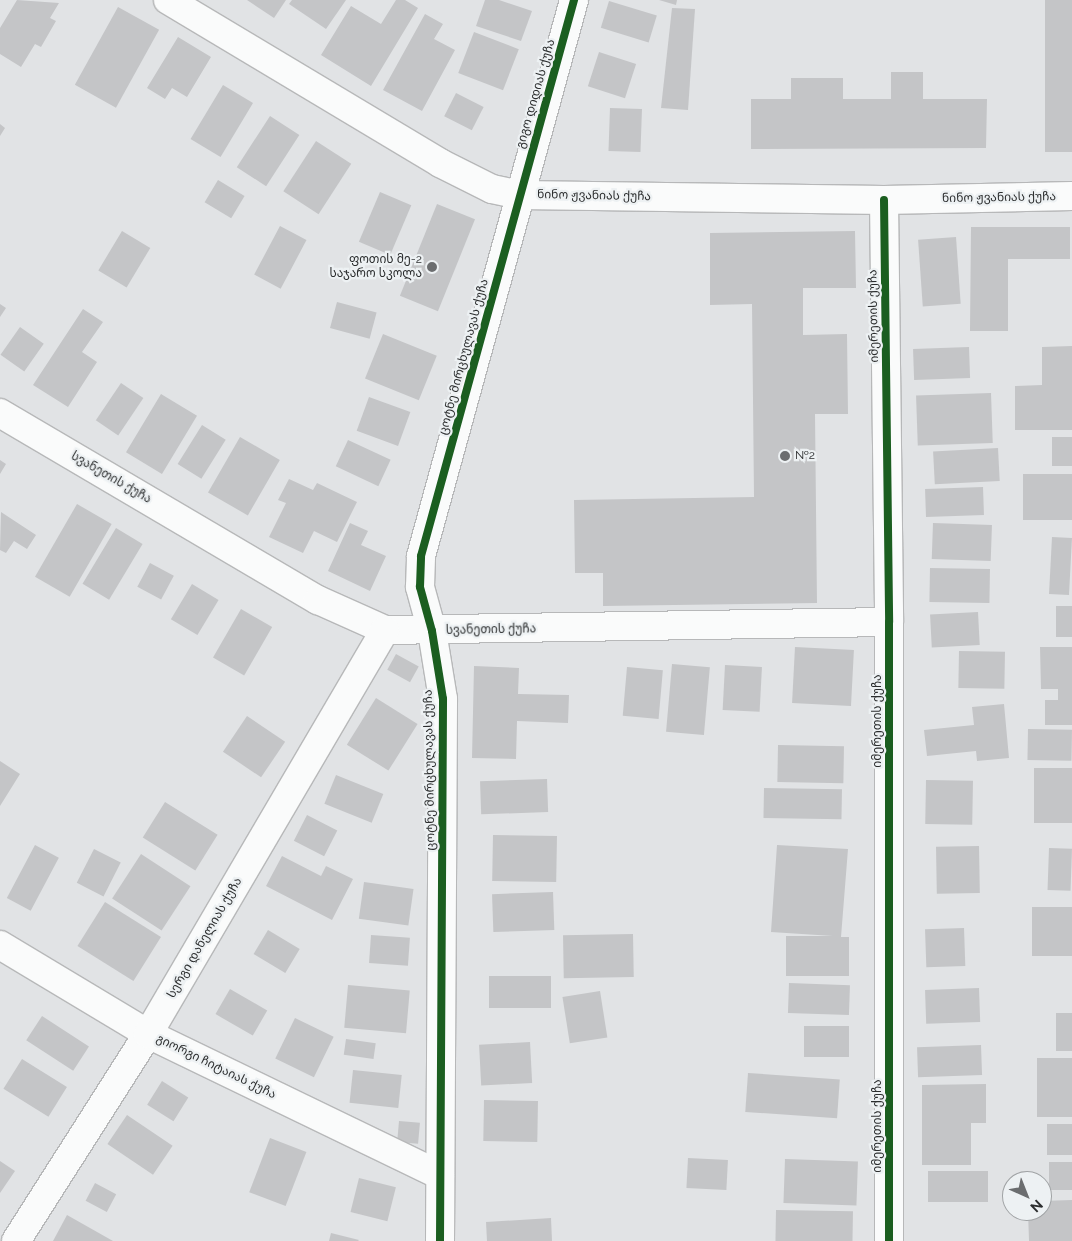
<!DOCTYPE html>
<meta charset="utf-8">
<style>
body{margin:0}
#map{position:relative;width:1072px;height:1241px;overflow:hidden;background:#e1e3e5;font-family:Raleway,"Noto Sans Georgian",sans-serif}
div>[style]{position:absolute}
[style*='--x']{left:calc(var(--x)*1px);top:calc(var(--y)*1px);width:calc(var(--w)*1px);rotate:calc(var(--a)*1deg)}
.building>*{inset:0;background:#c4c5c7;transform-origin:0 0}
.roads{filter:drop-shadow(1px 0 #b7b8b9) drop-shadow(-1px 0 #b7b8b9) drop-shadow(0 1px #b7b8b9) drop-shadow(0 -1px #b7b8b9)}
.minor>*{height:28px;margin:-14px;padding:0 14px;transform-origin:14px;border-radius:14px;background:#fafbfb}
.cycleway>*{height:8px;margin:-4px;padding:0 4px;transform-origin:4px;border-radius:4px;background:#1b5e20}
.dots>*{width:14px;height:14px;translate:-50% -50%;box-sizing:border-box;border:2px solid #edf1f3;border-radius:50%}
span{translate:-50% -50%;white-space:nowrap;text-align:center;line-height:1.15;-webkit-text-stroke:4.5px #edf1f3;paint-order:stroke}
.street-label{font-size:12px;color:#2c2e2f}
.poi-label{font-size:12px;color:#2c2e2f}
.right{translate:-100% -50%;text-align:right}
.left{translate:0 -50%;text-align:left}
.north{position:absolute;left:1002px;top:1171px;width:50px;height:50px;box-sizing:border-box;background:#edf1f3;border:1px solid #a0a3a5;border-radius:50%;rotate:136deg;font-size:14px;font-weight:700;line-height:20px;text-align:center;color:#2c2e2f}
.north::after{content:'';display:block;margin:auto;width:18px;height:22px;background:#6b6d6f;clip-path:polygon(50% 0,100% 100%,50% 72%,0 100%)}
</style>
<div id="map">
<div class="building">
<i style="clip-path:polygon(17px 0,59px 3px,50px 18px,56px 21px,41px 47px,35px 44px,21px 67px,0 54px,0 28px)"></i>
<i style="clip-path:polygon(247px 0,286px 0,274px 18px)"></i>
<i style="clip-path:polygon(292px 0,346px 0,326px 29px,289px 4px)"></i>
<i style="clip-path:polygon(396px 0,405px 0,418px 8px,371px 86px,321px 55px,351px 6px,381px 24px)"></i>
<i style="clip-path:polygon(485px 0,499px 0,532px 11px,521px 41px,476px 26px)"></i>
<i style="clip-path:polygon(659px 0,677px 0,676px 5px)"></i>
<i style="left:1045px;top:0;width:27px;height:152px"></i>
<i style="left:609px;top:1px;width:50px;height:28px;rotate:17deg"></i>
<i style="left:118px;top:7px;width:47px;height:89px;rotate:29deg"></i>
<i style="clip-path:polygon(672px 8px,695px 9px,688px 110px,661px 108px)"></i>
<i style="clip-path:polygon(425px 14px,443px 24px,434px 39px,455px 50px,422px 111px,383px 90px)"></i>
<i style="left:474px;top:32px;width:48px;height:44px;rotate:21deg"></i>
<i style="clip-path:polygon(178px 37px,211px 57px,187px 97px,172px 88px,165px 99px,147px 88px)"></i>
<i style="left:599px;top:52px;width:39px;height:36px;rotate:18deg"></i>
<i style="clip-path:polygon(891px 72px,923px 72px,923px 99px,987px 99px,986px 148px,751px 149px,751px 99px,791px 99px,791px 78px,843px 78px,843px 99px,891px 99px)"></i>
<i style="left:223px;top:85px;width:35px;height:63px;rotate:31deg"></i>
<i style="left:456px;top:93px;width:31px;height:26px;rotate:27deg"></i>
<i style="left:610px;top:108px;width:32px;height:43px;rotate:2deg"></i>
<i style="left:270px;top:116px;width:35px;height:61px;rotate:33deg"></i>
<i style="clip-path:polygon(0 124px,5px 128px,0 136px)"></i>
<i style="left:316px;top:141px;width:42px;height:60px;rotate:33deg"></i>
<i style="left:218px;top:180px;width:31px;height:26px;rotate:31deg"></i>
<i style="left:380px;top:192px;width:34px;height:54px;rotate:23deg"></i>
<i style="left:437px;top:204px;width:41px;height:99px;rotate:22deg"></i>
<i style="left:280px;top:226px;width:30px;height:55px;rotate:28deg"></i>
<i style="clip-path:polygon(971px 227px,1070px 227px,1070px 259px,1008px 259px,1008px 331px,970px 331px)"></i>
<i style="left:122px;top:231px;width:33px;height:46px;rotate:31deg"></i>
<i style="clip-path:polygon(855px 231px,856px 288px,803px 288px,803px 335px,847px 334px,848px 414px,815px 414px,817px 603px,603px 606px,603px 573px,575px 573px,574px 500px,754px 497px,752px 304px,710px 305px,710px 233px)"></i>
<i style="left:956px;top:237px;width:67px;height:38px;rotate:86deg"></i>
<i style="left:337px;top:302px;width:41px;height:27px;rotate:15deg"></i>
<i style="clip-path:polygon(0 304px,6px 308px,0 317px)"></i>
<i style="clip-path:polygon(83px 309px,103px 322px,82px 352px,97px 362px,68px 407px,33px 385px)"></i>
<i style="left:20px;top:327px;width:29px;height:34px;rotate:35deg"></i>
<i style="left:383px;top:334px;width:58px;height:48px;rotate:22deg"></i>
<i style="clip-path:polygon(1072px 346px,1072px 430px,1015px 430px,1015px 386px,1042px 385px,1042px 347px)"></i>
<i style="left:969px;top:347px;width:31px;height:56px;rotate:88deg"></i>
<i style="left:121px;top:383px;width:27px;height:45px;rotate:34deg"></i>
<i style="left:991px;top:393px;width:50px;height:75px;rotate:88deg"></i>
<i style="left:161px;top:394px;width:42px;height:68px;rotate:31deg"></i>
<i style="left:369px;top:397px;width:44px;height:36px;rotate:20deg"></i>
<i style="left:202px;top:425px;width:28px;height:46px;rotate:32deg"></i>
<i style="left:240px;top:437px;width:46px;height:64px;rotate:30deg"></i>
<i style="left:1052px;top:437px;width:20px;height:29px"></i>
<i style="left:348px;top:440px;width:47px;height:29px;rotate:25deg"></i>
<i style="left:998px;top:448px;width:33px;height:65px;rotate:87deg"></i>
<i style="clip-path:polygon(0 460px,6px 464px,0 474px)"></i>
<i style="left:1023px;top:474px;width:49px;height:46px"></i>
<i style="clip-path:polygon(289px 479px,313px 490px,317px 483px,357px 502px,337px 542px,314px 531px,303px 553px,269px 537px,286px 503px,278px 500px)"></i>
<i style="left:983px;top:487px;width:28px;height:58px;rotate:88deg"></i>
<i style="left:77px;top:504px;width:40px;height:84px;rotate:30deg"></i>
<i style="clip-path:polygon(1px 512px,36px 535px,27px 549px,14px 541px,6px 553px,0 550px)"></i>
<i style="clip-path:polygon(350px 523px,368px 531px,361px 545px,386px 556px,370px 591px,328px 571px)"></i>
<i style="left:933px;top:523px;width:59px;height:36px;rotate:2deg"></i>
<i style="left:116px;top:528px;width:31px;height:65px;rotate:31deg"></i>
<i style="left:1052px;top:537px;width:20px;height:57px;rotate:3deg"></i>
<i style="left:150px;top:563px;width:27px;height:27px;rotate:28deg"></i>
<i style="left:930px;top:568px;width:60px;height:34px;rotate:1deg"></i>
<i style="left:192px;top:584px;width:31px;height:41px;rotate:31deg"></i>
<i style="left:1056px;top:606px;width:16px;height:31px"></i>
<i style="left:241px;top:609px;width:36px;height:56px;rotate:30deg"></i>
<i style="left:978px;top:612px;width:33px;height:48px;rotate:87deg"></i>
<i style="left:795px;top:647px;width:59px;height:56px;rotate:3deg"></i>
<i style="clip-path:polygon(1040px 647px,1072px 647px,1072px 725px,1045px 725px,1045px 700px,1058px 700px,1058px 689px,1041px 689px)"></i>
<i style="left:959px;top:651px;width:46px;height:37px;rotate:1deg"></i>
<i style="left:396px;top:654px;width:26px;height:18px;rotate:29deg"></i>
<i style="left:672px;top:664px;width:38px;height:68px;rotate:5deg"></i>
<i style="left:725px;top:665px;width:37px;height:45px;rotate:3deg"></i>
<i style="clip-path:polygon(474px 666px,519px 668px,518px 694px,569px 695px,568px 723px,517px 721px,516px 759px,472px 758px)"></i>
<i style="left:627px;top:667px;width:36px;height:49px;rotate:5deg"></i>
<i style="left:376px;top:698px;width:49px;height:55px;rotate:32deg"></i>
<i style="clip-path:polygon(1004px 704px,1009px 758px,977px 761px,976px 751px,927px 756px,924px 730px,974px 725px,972px 707px)"></i>
<i style="left:247px;top:716px;width:46px;height:43px;rotate:34deg"></i>
<i style="left:1028px;top:729px;width:44px;height:31px;rotate:1deg"></i>
<i style="left:778px;top:745px;width:66px;height:37px;rotate:1deg"></i>
<i style="clip-path:polygon(0 761px,20px 774px,0 806px)"></i>
<i style="left:1034px;top:768px;width:38px;height:55px"></i>
<i style="left:336px;top:775px;width:51px;height:31px;rotate:22deg"></i>
<i style="left:547px;top:779px;width:33px;height:67px;rotate:88deg"></i>
<i style="left:926px;top:780px;width:47px;height:44px;rotate:1deg"></i>
<i style="left:764px;top:788px;width:78px;height:30px;rotate:1deg"></i>
<i style="left:165px;top:802px;width:62px;height:42px;rotate:32deg"></i>
<i style="left:307px;top:815px;width:34px;height:29px;rotate:27deg"></i>
<i style="left:493px;top:835px;width:64px;height:46px;rotate:1deg"></i>
<i style="left:35px;top:845px;width:27px;height:60px;rotate:28deg"></i>
<i style="clip-path:polygon(777px 845px,848px 849px,841px 937px,849px 937px,849px 976px,786px 976px,786px 936px,833px 936px,771px 932px)"></i>
<i style="left:979px;top:846px;width:47px;height:43px;rotate:89deg"></i>
<i style="left:1049px;top:848px;width:23px;height:42px;rotate:2deg"></i>
<i style="left:94px;top:849px;width:30px;height:38px;rotate:27deg"></i>
<i style="left:141px;top:854px;width:59px;height:53px;rotate:33deg"></i>
<i style="clip-path:polygon(282px 856px,321px 876px,326px 866px,353px 879px,332px 920px,266px 886px)"></i>
<i style="left:364px;top:882px;width:50px;height:37px;rotate:8deg"></i>
<i style="left:553px;top:892px;width:38px;height:61px;rotate:88deg"></i>
<i style="left:105px;top:902px;width:66px;height:52px;rotate:32deg"></i>
<i style="left:1072px;top:907px;width:49px;height:40px;rotate:90deg"></i>
<i style="left:964px;top:928px;width:38px;height:39px;rotate:88deg"></i>
<i style="left:268px;top:930px;width:37px;height:28px;rotate:31deg"></i>
<i style="left:633px;top:934px;width:43px;height:70px;rotate:89deg"></i>
<i style="left:371px;top:935px;width:39px;height:28px;rotate:4deg"></i>
<i style="left:489px;top:976px;width:62px;height:32px"></i>
<i style="left:789px;top:983px;width:61px;height:30px;rotate:2deg"></i>
<i style="left:348px;top:985px;width:62px;height:43px;rotate:5deg"></i>
<i style="left:979px;top:988px;width:34px;height:54px;rotate:88deg"></i>
<i style="left:230px;top:989px;width:43px;height:29px;rotate:30deg"></i>
<i style="left:600px;top:991px;width:47px;height:38px;rotate:81deg"></i>
<i style="left:1056px;top:1013px;width:16px;height:38px"></i>
<i style="left:42px;top:1016px;width:56px;height:29px;rotate:33deg"></i>
<i style="left:295px;top:1018px;width:43px;height:45px;rotate:26deg"></i>
<i style="left:849px;top:1026px;width:31px;height:45px;rotate:90deg"></i>
<i style="left:346px;top:1039px;width:30px;height:16px;rotate:8deg"></i>
<i style="left:530px;top:1042px;width:41px;height:51px;rotate:87deg"></i>
<i style="left:981px;top:1045px;width:30px;height:64px;rotate:88deg"></i>
<i style="left:1037px;top:1058px;width:35px;height:59px"></i>
<i style="left:22px;top:1059px;width:53px;height:35px;rotate:32deg"></i>
<i style="left:353px;top:1070px;width:49px;height:33px;rotate:6deg"></i>
<i style="left:748px;top:1073px;width:92px;height:39px;rotate:4deg"></i>
<i style="left:162px;top:1081px;width:31px;height:28px;rotate:32deg"></i>
<i style="clip-path:polygon(986px 1084px,986px 1123px,971px 1123px,971px 1165px,922px 1165px,922px 1085px)"></i>
<i style="left:484px;top:1100px;width:54px;height:41px;rotate:1deg"></i>
<i style="left:127px;top:1115px;width:55px;height:35px;rotate:34deg"></i>
<i style="left:399px;top:1121px;width:21px;height:21px;rotate:5deg"></i>
<i style="left:1072px;top:1124px;width:31px;height:25px;rotate:90deg"></i>
<i style="left:270px;top:1138px;width:39px;height:58px;rotate:21deg"></i>
<i style="left:688px;top:1158px;width:40px;height:30px;rotate:3deg"></i>
<i style="left:785px;top:1159px;width:73px;height:44px;rotate:2deg"></i>
<i style="clip-path:polygon(0 1161px,15px 1171px,0 1193px)"></i>
<i style="left:1072px;top:1162px;width:28px;height:23px;rotate:90deg"></i>
<i style="left:928px;top:1171px;width:60px;height:31px"></i>
<i style="left:359px;top:1178px;width:38px;height:35px;rotate:14deg"></i>
<i style="left:95px;top:1183px;width:24px;height:20px;rotate:28deg"></i>
<i style="clip-path:polygon(1072px 1200px,1072px 1241px,1029px 1241px,1028px 1211px,1042px 1211px,1042px 1201px)"></i>
<i style="left:776px;top:1210px;width:77px;height:31px;rotate:1deg"></i>
<i style="clip-path:polygon(67px 1215px,113px 1241px,53px 1241px)"></i>
<i style="clip-path:polygon(551px 1218px,552px 1241px,487px 1241px,486px 1222px)"></i>
<i style="clip-path:polygon(331px 1233px,359px 1240px,358px 1241px,329px 1241px)"></i>
</div>
<div class="roads">
<div class="minor">
<i style="--x:168;--y:0;--w:317;--a:30.9"></i>
<i style="--x:440;--y:163;--w:58;--a:26.6"></i>
<i style="--x:492;--y:189;--w:29;--a:12"></i>
<i style="--x:520;--y:195;--w:364;--a:0.8"></i>
<i style="--x:884;--y:200;--w:188;--a:-1.2"></i>
<i style="--x:884;--y:200;--w:422;--a:89.3"></i>
<i style="--x:889;--y:622;--w:619;--a:90"></i>
<i style="--x:0;--y:413;--w:369;--a:30.5"></i>
<i style="--x:318;--y:600;--w:73;--a:24.1"></i>
<i style="--x:385;--y:630;--w:504;--a:-0.91"></i>
<i style="--x:0;--y:945;--w:173;--a:31"></i>
<i style="--x:148;--y:1034;--w:324;--a:25.8"></i>
<i style="--x:16;--y:1241;--w:246;--a:-57.5"></i>
<i style="--x:148;--y:1034;--w:468;--a:-59.6"></i>
<i style="--x:440;--y:1241;--w:542;--a:-89.68"></i>
<i style="--x:443;--y:699;--w:69;--a:-99.2"></i>
<i style="--x:432;--y:631;--w:46;--a:-105.3"></i>
<i style="--x:420;--y:587;--w:31;--a:-88"></i>
<i style="--x:421;--y:556;--w:577;--a:-74.61"></i>
</div>
</div>
<div class="cycleway">
<i style="--x:884;--y:200;--w:422;--a:89.3"></i>
<i style="--x:889;--y:622;--w:619;--a:90"></i>
<i style="--x:440;--y:1241;--w:542;--a:-89.68"></i>
<i style="--x:443;--y:699;--w:69;--a:-99.2"></i>
<i style="--x:432;--y:631;--w:46;--a:-105.3"></i>
<i style="--x:420;--y:587;--w:31;--a:-88"></i>
<i style="--x:421;--y:556;--w:577;--a:-74.61"></i>
</div>
<div class="dots">
<i style="left:432px;top:267px;background:#6b6d6f"></i>
<i style="left:785px;top:456px;background:#6b6d6f"></i>
</div>
<div class="street-label">
<span style="left:536px;top:94px;rotate:-74deg">გიგო დიდიას ქუჩა</span>
<span style="left:594px;top:196px;rotate:1deg">ნინო ჟვანიას ქუჩა</span>
<span style="left:999px;top:198px;rotate:-1deg">ნინო ჟვანიას ქუჩა</span>
<span style="left:874px;top:316px;rotate:-91deg">იმერეთის ქუჩა</span>
<span style="left:464px;top:357px;rotate:-75deg">ცოტნე მირცხულავას ქუჩა</span>
<span style="left:111px;top:478px;rotate:30deg">სვანეთის ქუჩა</span>
<span style="left:491px;top:630px;rotate:-1deg">სვანეთის ქუჩა</span>
<span style="left:878px;top:721px;rotate:-90deg">იმერეთის ქუჩა</span>
<span style="left:430px;top:770px;rotate:-91deg">ცოტნე მირცხულავას ქუჩა</span>
<span style="left:205px;top:938px;rotate:-60deg">სერგი დანელიას ქუჩა</span>
<span style="left:216px;top:1067px;rotate:26deg">გიორგი ჩიტაიას ქუჩა</span>
<span style="left:878px;top:1126px;rotate:-90deg">იმერეთის ქუჩა</span>
</div>
<div class="poi-label">
<span class="right" style="left:422px;top:267px">ფოთის მე-2<br>საჯარო სკოლა</span>
<span class="left" style="left:795px;top:456px">№2</span>
</div>
<div class="north">N</div>
</div>
